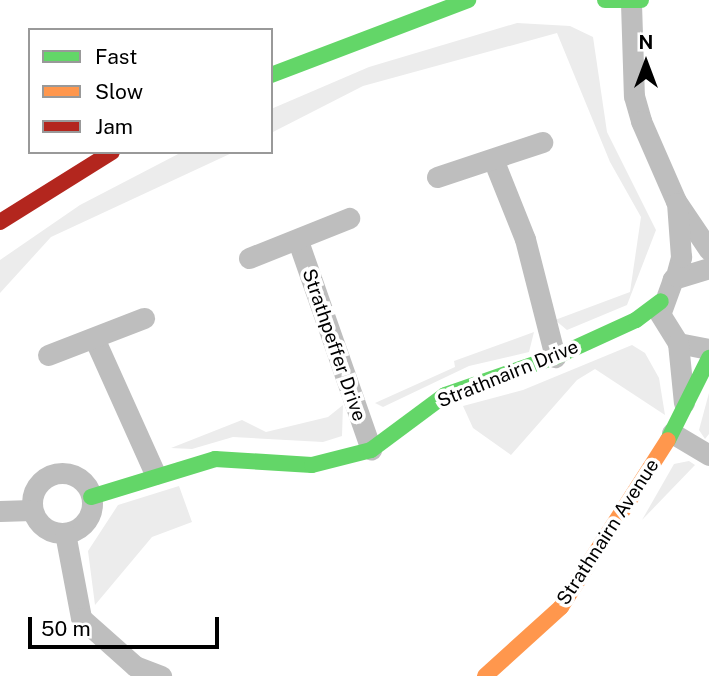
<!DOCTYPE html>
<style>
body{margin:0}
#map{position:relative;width:709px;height:676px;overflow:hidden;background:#fff;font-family:"Public Sans",sans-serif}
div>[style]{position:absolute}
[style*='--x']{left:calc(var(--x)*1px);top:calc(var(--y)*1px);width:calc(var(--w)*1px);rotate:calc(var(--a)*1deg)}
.green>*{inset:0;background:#ececec}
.street>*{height:21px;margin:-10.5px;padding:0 10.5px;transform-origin:10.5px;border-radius:10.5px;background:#bebebe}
.street>.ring{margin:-10.5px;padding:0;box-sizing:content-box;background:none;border:21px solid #bebebe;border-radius:50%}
.fast>*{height:16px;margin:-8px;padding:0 8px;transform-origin:8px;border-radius:8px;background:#63d668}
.slow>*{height:16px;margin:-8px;padding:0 8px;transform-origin:8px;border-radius:8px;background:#ff974d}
.jam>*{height:16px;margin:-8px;padding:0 8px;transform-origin:8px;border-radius:8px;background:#b3261e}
span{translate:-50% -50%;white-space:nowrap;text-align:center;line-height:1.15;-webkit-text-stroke:7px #fff;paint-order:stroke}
.street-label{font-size:19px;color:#000}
.legend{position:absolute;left:28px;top:28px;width:245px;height:126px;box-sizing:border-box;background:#fff;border:2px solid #999;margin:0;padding:9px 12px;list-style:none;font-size:21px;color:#000}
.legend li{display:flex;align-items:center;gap:14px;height:35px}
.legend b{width:35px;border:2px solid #999}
.north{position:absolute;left:611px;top:28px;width:70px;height:70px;-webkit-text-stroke:5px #fff;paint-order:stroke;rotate:0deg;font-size:19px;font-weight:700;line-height:28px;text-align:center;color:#000}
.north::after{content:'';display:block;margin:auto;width:24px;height:32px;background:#000;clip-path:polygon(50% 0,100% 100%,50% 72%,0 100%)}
.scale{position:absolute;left:28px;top:617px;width:191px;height:32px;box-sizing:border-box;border:4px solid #000;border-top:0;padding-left:9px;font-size:21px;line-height:24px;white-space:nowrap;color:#000;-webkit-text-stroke:5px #fff;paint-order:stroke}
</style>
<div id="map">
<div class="green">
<i style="clip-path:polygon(517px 23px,570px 26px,593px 37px,607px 132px,656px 230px,627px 305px,567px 330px,555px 320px,630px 292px,641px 217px,610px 162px,557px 33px,363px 86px,271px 133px,271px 109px,369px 67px)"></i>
<i style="clip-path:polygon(182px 152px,234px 152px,51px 237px,0 293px,0 260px,80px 205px)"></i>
<i style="clip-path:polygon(534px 332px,529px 352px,469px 366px,383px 407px,375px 403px,455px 367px,454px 361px)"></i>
<i style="clip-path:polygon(632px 345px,645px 353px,659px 378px,665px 415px,595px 369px,577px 380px,511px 455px,473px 428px,463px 406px,523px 390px)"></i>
<i style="clip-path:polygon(709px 393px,709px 434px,705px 439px,699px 430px)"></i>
<i style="clip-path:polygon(343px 405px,342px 436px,323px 442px,233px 437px,192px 449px,171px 448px,242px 420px,266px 432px,328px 417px)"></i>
<i style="clip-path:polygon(689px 461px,695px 465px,642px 520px,674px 464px)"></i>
<i style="clip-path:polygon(179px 486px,192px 522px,152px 537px,95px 605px,88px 551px,118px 505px)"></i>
</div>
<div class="street">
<i style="--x:631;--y:3;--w:93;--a:88.2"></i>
<i style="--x:634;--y:96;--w:26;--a:74"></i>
<i style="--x:641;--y:121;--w:87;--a:66.4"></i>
<i style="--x:676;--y:201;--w:59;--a:56"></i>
<i style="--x:493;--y:159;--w:86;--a:68.2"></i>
<i style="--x:525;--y:239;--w:122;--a:75.7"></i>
<i style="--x:437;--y:177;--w:111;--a:-18.4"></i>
<i style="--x:298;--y:241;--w:221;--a:70.7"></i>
<i style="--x:249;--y:258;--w:108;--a:-21.8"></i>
<i style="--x:709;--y:268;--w:38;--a:163"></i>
<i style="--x:673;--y:279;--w:37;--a:110"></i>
<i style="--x:660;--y:314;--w:34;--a:58"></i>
<i style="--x:678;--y:343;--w:32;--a:11"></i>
<i style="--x:676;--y:276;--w:20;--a:-75"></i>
<i style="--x:681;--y:257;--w:54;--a:-94.2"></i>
<i style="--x:94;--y:338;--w:149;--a:65.8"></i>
<i style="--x:678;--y:343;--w:60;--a:84.3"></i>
<i style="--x:48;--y:355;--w:103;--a:-21.1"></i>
<i style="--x:672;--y:433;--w:43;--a:30.7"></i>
<i class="ring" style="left:32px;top:473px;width:39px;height:39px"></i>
<i style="--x:0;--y:511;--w:32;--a:-2"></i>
<i style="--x:65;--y:533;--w:86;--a:79.3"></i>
<i style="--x:81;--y:618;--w:72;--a:41.6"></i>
<i style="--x:135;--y:666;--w:28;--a:21"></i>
</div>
<div class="fast">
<i style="--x:605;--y:0;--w:36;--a:0"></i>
<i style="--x:271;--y:75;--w:211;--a:-20.8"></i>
<i style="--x:668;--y:440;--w:92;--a:-63.4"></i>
<i style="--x:91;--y:497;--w:130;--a:-17"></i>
<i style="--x:215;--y:459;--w:97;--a:3.5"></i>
<i style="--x:312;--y:465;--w:61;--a:-14.3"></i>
<i style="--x:371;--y:450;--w:92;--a:-36.6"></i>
<i style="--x:445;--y:395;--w:116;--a:-19.1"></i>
<i style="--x:555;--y:357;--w:89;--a:-24.6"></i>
<i style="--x:636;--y:320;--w:31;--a:-37"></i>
</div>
<div class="slow">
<i style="--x:485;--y:676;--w:103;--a:-42.2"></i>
<i style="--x:561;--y:607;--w:198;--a:-57.4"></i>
</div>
<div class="jam">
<i style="--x:0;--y:222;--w:132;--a:-32"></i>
</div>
<div class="street-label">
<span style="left:334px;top:345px;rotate:71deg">Strathpeffer Drive</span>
<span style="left:508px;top:374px;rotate:-22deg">Strathnairn Drive</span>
<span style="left:608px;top:532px;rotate:-57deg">Strathnairn Avenue</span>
</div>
<ul class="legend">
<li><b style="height:9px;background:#63d668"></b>Fast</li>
<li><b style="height:9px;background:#ff974d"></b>Slow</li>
<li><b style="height:9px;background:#b3261e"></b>Jam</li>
</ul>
<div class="north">N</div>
<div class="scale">50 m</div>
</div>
